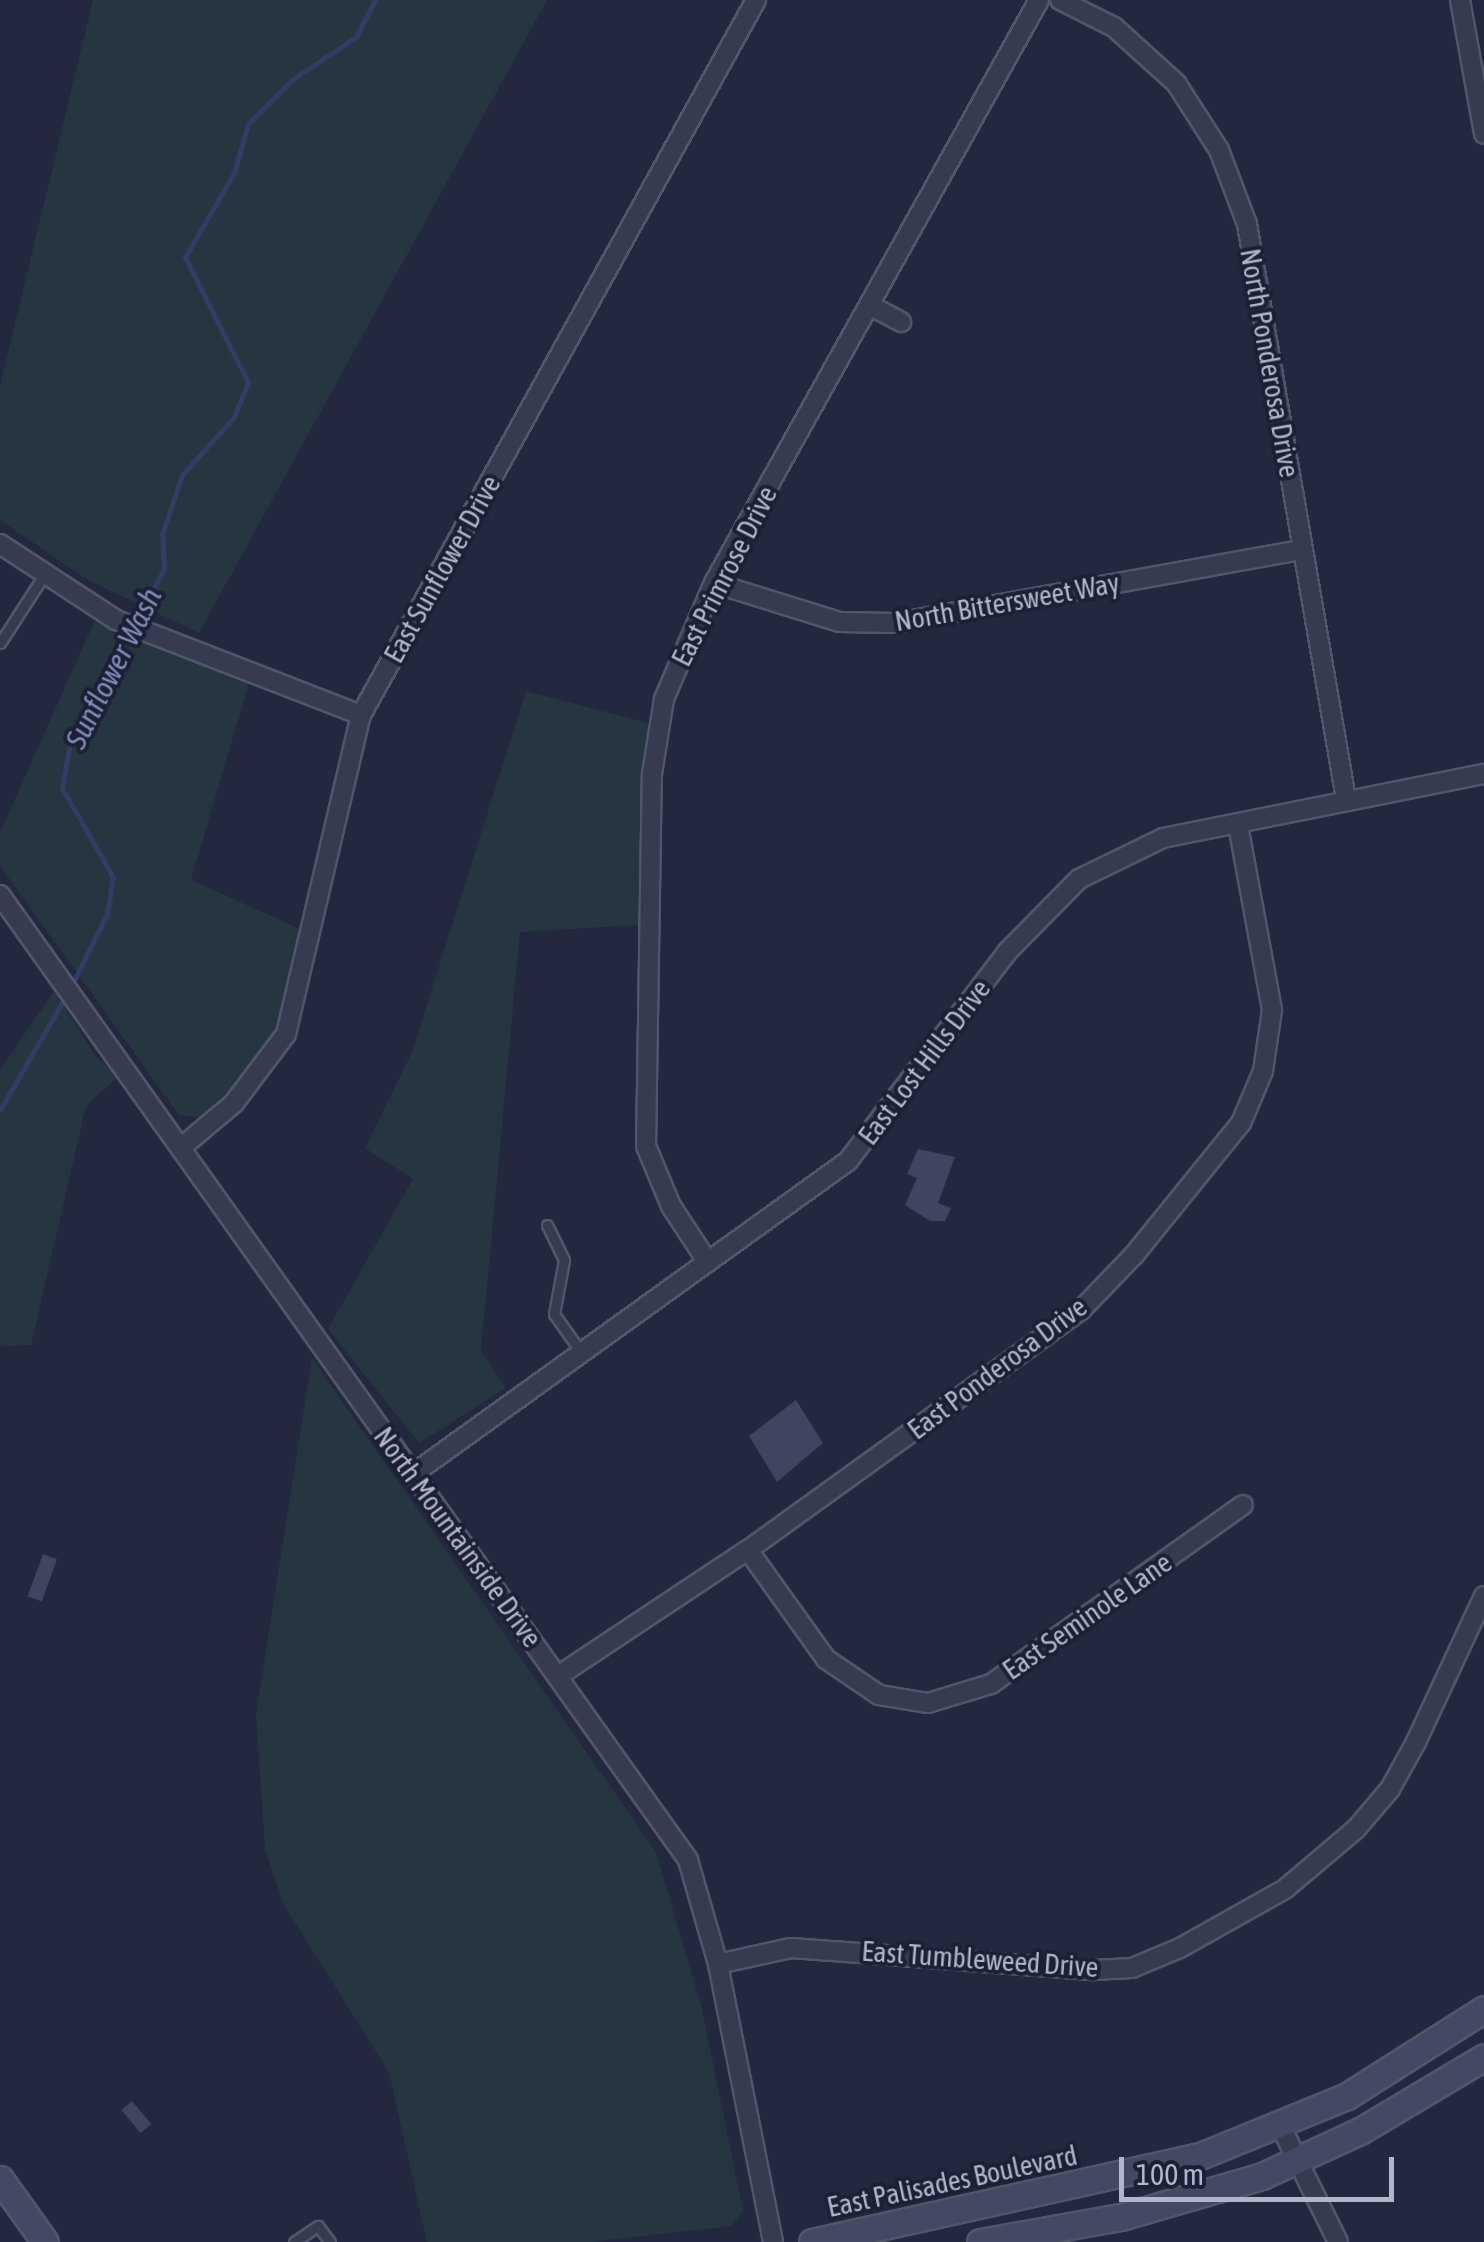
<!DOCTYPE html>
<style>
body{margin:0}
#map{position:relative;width:1484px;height:2242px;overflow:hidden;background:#23283f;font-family:"Asap Condensed",sans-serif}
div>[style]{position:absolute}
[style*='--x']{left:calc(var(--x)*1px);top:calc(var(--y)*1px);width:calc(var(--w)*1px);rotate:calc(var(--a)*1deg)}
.green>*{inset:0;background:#253640}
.stream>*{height:5px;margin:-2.5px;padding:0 2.5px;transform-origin:2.5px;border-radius:2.5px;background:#343b64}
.building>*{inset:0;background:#3f445f;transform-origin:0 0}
.roads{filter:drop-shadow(2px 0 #52566a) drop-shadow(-2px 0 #52566a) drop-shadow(0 2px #52566a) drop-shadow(0 -2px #52566a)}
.lane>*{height:9px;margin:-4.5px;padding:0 4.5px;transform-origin:4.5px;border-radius:4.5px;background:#373b4f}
.street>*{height:18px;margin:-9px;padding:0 9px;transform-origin:9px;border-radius:9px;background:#373b4f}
.secondary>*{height:25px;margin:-12.5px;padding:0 12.5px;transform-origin:12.5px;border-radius:12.5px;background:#454862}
span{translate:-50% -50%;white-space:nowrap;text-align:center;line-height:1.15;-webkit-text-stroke:8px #1c2034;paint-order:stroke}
.street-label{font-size:28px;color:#b3b6ca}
.water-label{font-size:30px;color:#808ab7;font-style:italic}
.scale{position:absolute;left:1119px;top:2157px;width:275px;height:45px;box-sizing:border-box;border:5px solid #b3b6ca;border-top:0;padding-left:12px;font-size:30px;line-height:35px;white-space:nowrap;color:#b3b6ca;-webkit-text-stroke:8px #1c2034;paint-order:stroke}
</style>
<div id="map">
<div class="green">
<i style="clip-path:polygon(93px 0,547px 0,199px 633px,88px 580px,0 520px,0 386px)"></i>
<i style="clip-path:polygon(95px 620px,249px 683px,191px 880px,300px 929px,283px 1009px,269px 1043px,253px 1068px,199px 1118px,179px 1115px,0 866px,0 833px)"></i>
<i style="clip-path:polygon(526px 691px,648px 723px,638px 925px,520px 932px,481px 1351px,506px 1388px,419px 1443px,328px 1329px,413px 1179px,365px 1148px,412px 1052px)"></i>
<i style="clip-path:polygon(54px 991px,96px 1057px,120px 1075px,86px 1106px,31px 1345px,0 1346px,0 1070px)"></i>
<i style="clip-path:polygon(312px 1358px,656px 1852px,702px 2009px,743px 2211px,731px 2226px,590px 2242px,427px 2242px,389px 2072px,284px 1905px,265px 1849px,256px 1714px)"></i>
</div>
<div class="stream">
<i style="--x:72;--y:985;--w:79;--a:-63.8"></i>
<i style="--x:107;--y:914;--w:37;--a:-81"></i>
<i style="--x:113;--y:877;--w:103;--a:-119.8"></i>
<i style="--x:62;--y:788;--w:46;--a:-79.9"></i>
<i style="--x:70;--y:743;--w:198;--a:-61.6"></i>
<i style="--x:164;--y:569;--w:35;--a:-93"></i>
<i style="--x:162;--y:534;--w:62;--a:-71.3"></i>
<i style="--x:182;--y:475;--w:78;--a:-48.1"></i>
<i style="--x:234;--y:417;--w:38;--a:-68"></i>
<i style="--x:248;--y:382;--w:140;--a:-116.7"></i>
<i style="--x:185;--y:257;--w:97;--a:-59.7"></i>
<i style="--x:234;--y:173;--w:51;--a:-74.1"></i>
<i style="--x:248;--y:124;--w:64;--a:-45"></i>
<i style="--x:293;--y:79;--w:76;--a:-33.7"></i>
<i style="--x:356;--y:37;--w:42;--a:-62.8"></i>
<i style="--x:0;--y:1110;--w:134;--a:-60"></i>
</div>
<div class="building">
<i style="clip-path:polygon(918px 1149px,955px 1157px,938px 1203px,951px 1208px,945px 1221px,930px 1221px,905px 1205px,917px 1178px,907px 1174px)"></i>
<i style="clip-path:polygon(796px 1400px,823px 1443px,777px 1482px,749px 1436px)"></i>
<i style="left:43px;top:1554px;width:15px;height:45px;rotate:20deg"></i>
<i style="left:132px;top:2101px;width:30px;height:14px;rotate:50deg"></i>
</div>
<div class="roads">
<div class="lane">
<i style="--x:0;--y:643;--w:81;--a:-57.1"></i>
<i style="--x:547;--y:1225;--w:39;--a:64"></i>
<i style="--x:564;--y:1260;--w:55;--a:100.5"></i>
<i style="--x:554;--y:1314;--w:47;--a:54.6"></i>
<i style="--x:294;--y:2242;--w:29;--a:-34"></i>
<i style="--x:318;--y:2226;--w:20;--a:53"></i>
</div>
<div class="street">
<i style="--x:1060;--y:0;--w:60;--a:26.6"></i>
<i style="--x:1114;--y:27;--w:84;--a:42.1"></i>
<i style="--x:1176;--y:83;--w:80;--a:57.3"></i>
<i style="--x:1219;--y:150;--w:79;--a:69.3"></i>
<i style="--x:1247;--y:224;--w:583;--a:80.23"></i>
<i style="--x:1460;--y:0;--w:136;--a:79.8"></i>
<i style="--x:873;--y:307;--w:32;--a:28"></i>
<i style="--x:0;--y:544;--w:139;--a:33.2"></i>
<i style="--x:116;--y:620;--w:263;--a:21.2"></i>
<i style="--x:714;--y:583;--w:131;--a:17.3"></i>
<i style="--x:839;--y:622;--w:56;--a:1"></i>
<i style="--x:895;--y:623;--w:413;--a:-10.2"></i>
<i style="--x:0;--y:895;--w:1185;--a:54.51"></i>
<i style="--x:688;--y:1860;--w:108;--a:73.9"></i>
<i style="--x:718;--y:1964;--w:283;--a:78.8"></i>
<i style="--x:183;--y:1146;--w:67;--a:-40.1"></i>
<i style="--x:234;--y:1103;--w:86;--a:-53"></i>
<i style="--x:286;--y:1034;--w:328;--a:-76.8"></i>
<i style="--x:361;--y:715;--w:817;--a:-61.08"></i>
<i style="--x:707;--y:1261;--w:66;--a:-123.2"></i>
<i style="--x:671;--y:1206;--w:65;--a:-112.6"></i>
<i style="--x:646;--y:1146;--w:372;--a:-89.1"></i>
<i style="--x:652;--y:774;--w:76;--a:-80.9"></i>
<i style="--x:664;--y:699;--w:126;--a:-66.7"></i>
<i style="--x:714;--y:583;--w:667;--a:-60.86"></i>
<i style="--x:413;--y:1474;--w:536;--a:-35.74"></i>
<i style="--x:848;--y:1161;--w:263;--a:-52.7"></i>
<i style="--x:1007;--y:952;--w:103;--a:-45.4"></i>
<i style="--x:1079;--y:879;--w:93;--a:-26"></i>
<i style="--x:1163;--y:838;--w:327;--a:-11.3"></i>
<i style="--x:748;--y:1550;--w:134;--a:54.4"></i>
<i style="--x:826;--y:1659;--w:64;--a:34.2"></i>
<i style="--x:879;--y:1695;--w:50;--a:9.3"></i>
<i style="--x:928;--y:1703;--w:66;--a:-16.8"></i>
<i style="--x:991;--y:1684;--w:309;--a:-35.4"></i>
<i style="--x:558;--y:1676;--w:228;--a:-33.6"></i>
<i style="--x:748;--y:1550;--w:410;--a:-35.8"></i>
<i style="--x:1081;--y:1310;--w:76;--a:-46.1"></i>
<i style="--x:1134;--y:1255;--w:170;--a:-51"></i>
<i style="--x:1241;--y:1123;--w:56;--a:-67.1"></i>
<i style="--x:1263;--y:1071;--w:62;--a:-81.6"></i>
<i style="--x:1272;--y:1010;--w:189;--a:-100.4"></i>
<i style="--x:718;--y:1964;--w:75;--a:-12.4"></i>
<i style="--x:791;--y:1948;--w:304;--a:4.2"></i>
<i style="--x:1094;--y:1970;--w:38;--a:-3"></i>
<i style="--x:1132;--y:1968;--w:52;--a:-22.6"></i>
<i style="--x:1180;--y:1948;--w:120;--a:-29.3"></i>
<i style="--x:1285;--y:1889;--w:93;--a:-40.2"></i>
<i style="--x:1356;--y:1829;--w:52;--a:-49.6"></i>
<i style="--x:1390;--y:1789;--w:54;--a:-61"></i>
<i style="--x:1416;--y:1742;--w:161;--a:-65"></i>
<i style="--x:1281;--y:2127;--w:128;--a:63.6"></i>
</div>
<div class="secondary">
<i style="--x:0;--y:2179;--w:77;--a:54.5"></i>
<i style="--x:812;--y:2242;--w:397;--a:-12.5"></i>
<i style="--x:1200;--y:2156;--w:159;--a:-22.2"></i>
<i style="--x:1347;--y:2096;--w:162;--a:-32.4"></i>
<i style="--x:980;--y:2242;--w:143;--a:-10.1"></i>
<i style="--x:1121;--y:2217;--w:147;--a:-16.2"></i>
<i style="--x:1262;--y:2176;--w:108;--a:-24.7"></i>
<i style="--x:1360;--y:2131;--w:144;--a:-30.8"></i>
</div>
</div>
<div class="street-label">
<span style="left:1270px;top:363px;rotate:80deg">North Ponderosa Drive</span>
<span style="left:442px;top:569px;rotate:-61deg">East Sunflower Drive</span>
<span style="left:724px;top:576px;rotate:-63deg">East Primrose Drive</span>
<span style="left:1007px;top:602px;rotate:-10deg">North Bittersweet Way</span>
<span style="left:924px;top:1062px;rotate:-53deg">East Lost Hills Drive</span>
<span style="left:997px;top:1368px;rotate:-37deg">East Ponderosa Drive</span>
<span style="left:458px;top:1537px;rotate:54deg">North Mountainside Drive</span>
<span style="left:1087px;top:1616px;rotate:-35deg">East Seminole Lane</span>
<span style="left:980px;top:1959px;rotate:4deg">East Tumbleweed Drive</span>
<span style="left:952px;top:2181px;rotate:-12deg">East Palisades Boulevard</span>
</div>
<div class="water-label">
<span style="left:113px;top:668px;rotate:-63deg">Sunflower Wash</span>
</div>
<div class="scale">100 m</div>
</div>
